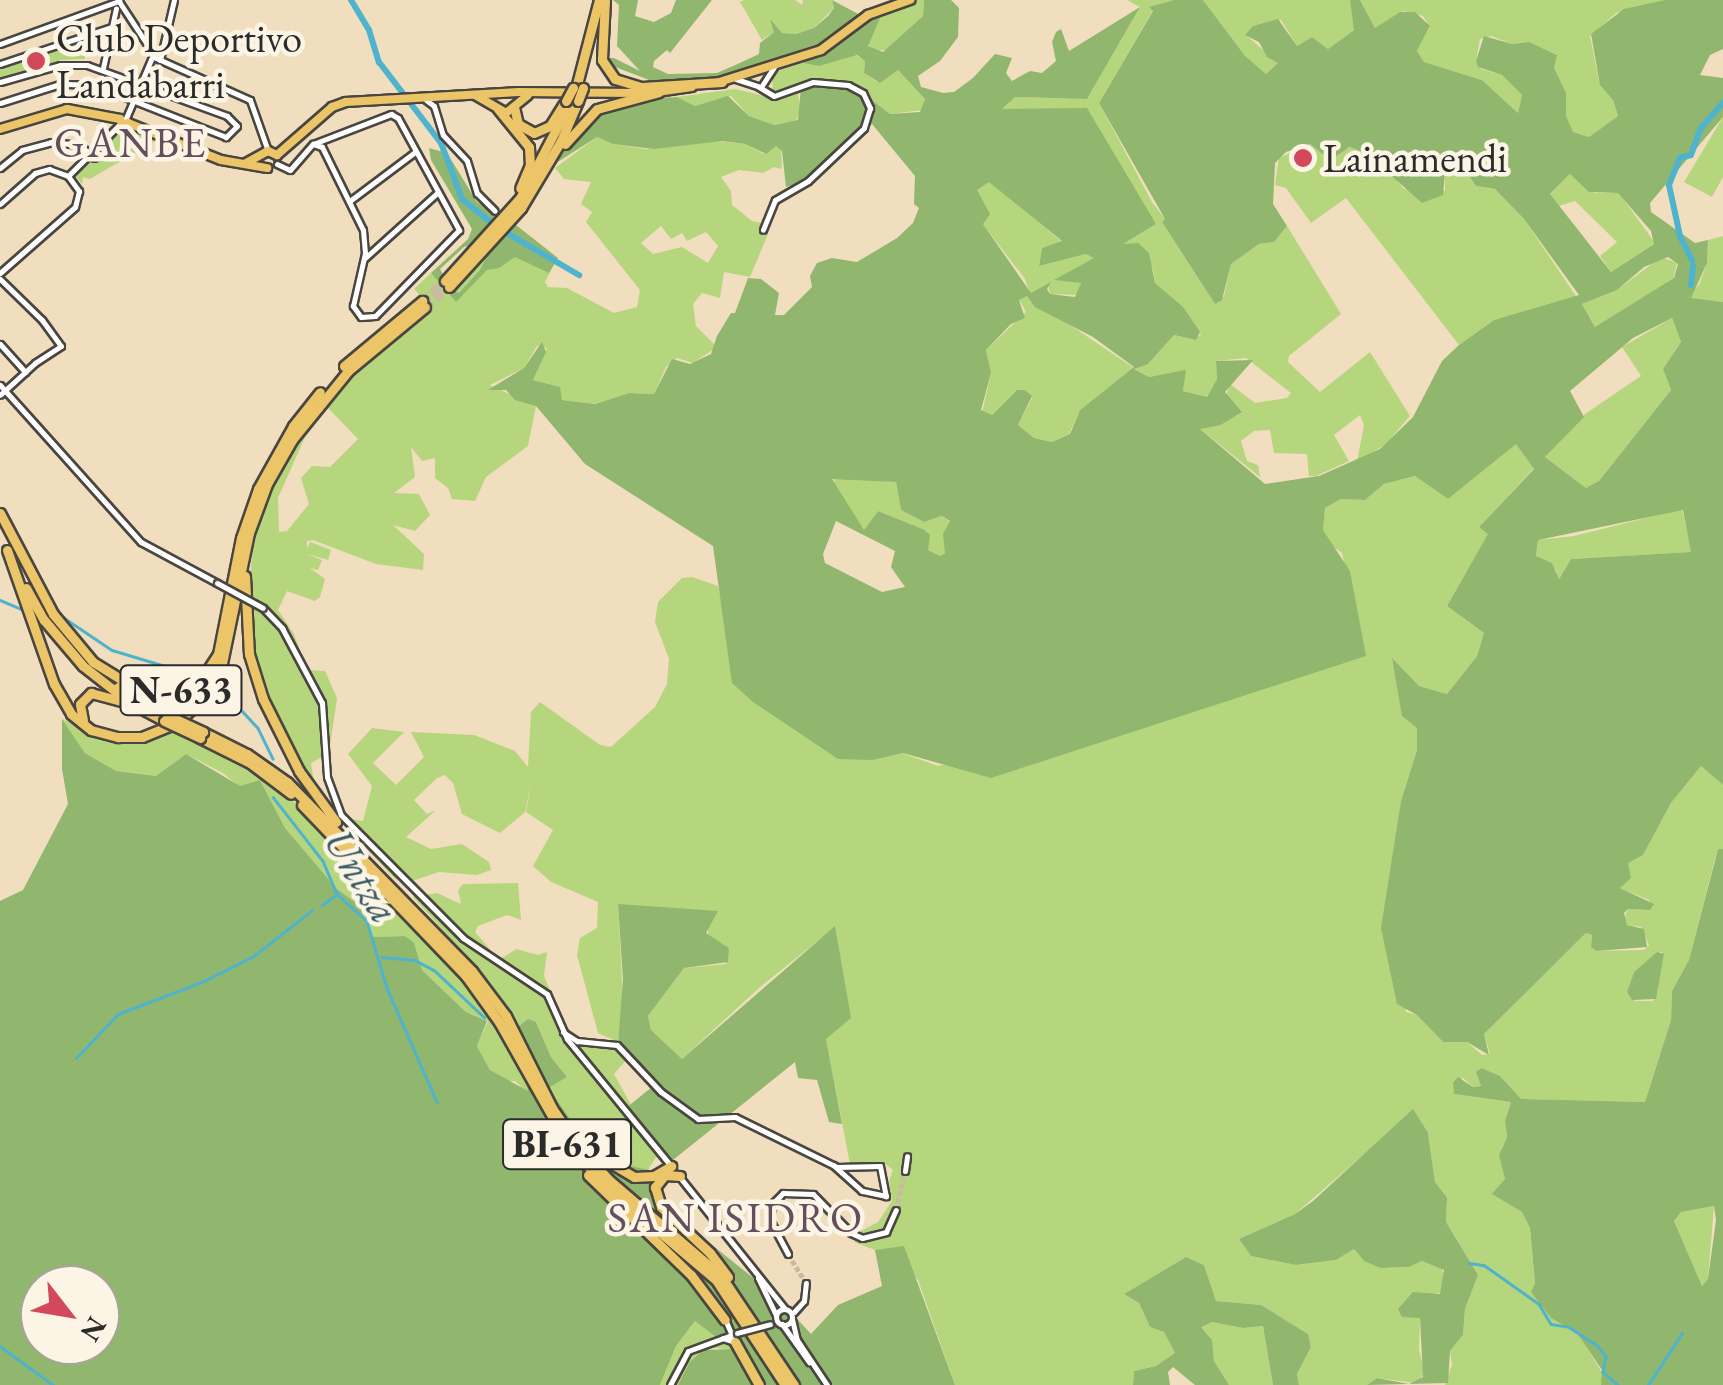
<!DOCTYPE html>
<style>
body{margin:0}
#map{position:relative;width:1723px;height:1385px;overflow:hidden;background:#f1debe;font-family:"EB Garamond",serif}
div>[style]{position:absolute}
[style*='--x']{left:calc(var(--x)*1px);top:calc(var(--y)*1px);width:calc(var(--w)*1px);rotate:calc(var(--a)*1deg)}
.green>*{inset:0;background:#b6d67e}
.forest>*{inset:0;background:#90b76d}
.stream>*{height:2.5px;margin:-1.25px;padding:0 1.25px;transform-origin:1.25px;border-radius:1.25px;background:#4fb3ce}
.river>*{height:6px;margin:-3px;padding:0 3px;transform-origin:3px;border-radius:3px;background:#4fb3ce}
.minor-tunnel>*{height:5px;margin-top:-2.5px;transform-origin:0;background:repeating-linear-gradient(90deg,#c9baa1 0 5px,transparent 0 7.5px)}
.highway-tunnel>*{height:9px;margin-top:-4.5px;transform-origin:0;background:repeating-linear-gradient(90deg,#c9baa1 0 9px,transparent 0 13.5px)}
.roads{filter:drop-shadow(2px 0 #494641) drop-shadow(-2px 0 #494641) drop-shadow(0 2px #494641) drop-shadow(0 -2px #494641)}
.minor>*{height:5px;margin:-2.5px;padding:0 2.5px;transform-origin:2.5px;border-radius:2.5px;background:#fff}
.minor>.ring{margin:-2.5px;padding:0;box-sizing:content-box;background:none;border:5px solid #fff;border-radius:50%}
.major>*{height:8px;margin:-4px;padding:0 4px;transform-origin:4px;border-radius:4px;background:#ecc569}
.highway>*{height:9px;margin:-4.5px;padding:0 4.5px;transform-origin:4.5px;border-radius:4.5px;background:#ecc569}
.bridges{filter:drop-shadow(2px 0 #494641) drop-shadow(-2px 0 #494641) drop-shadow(0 2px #494641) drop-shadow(0 -2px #494641)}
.minor-bridge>*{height:5px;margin:-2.5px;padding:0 2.5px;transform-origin:2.5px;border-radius:2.5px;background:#fff}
.highway-bridge>*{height:9px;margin:-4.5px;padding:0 4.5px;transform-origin:4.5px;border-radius:4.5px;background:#ecc569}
.dots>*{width:28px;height:28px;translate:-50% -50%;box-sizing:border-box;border:5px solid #fcf5e5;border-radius:50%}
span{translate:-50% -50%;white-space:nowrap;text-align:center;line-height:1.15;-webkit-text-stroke:9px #fcf5e5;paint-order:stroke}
.shield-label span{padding:2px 8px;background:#fcf5e5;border:2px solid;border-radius:8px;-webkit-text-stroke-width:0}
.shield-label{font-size:38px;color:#2b2b2b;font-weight:700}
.poi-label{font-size:40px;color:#2b2b2b}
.left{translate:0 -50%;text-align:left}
.neighbourhood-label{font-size:42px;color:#644f5d;letter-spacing:2.5px}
.water-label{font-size:42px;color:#385b64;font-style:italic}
.north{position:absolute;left:20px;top:1265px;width:100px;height:100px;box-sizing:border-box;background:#fcf5e5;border:2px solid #a8a49b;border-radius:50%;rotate:121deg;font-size:28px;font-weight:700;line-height:40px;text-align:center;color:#2b2b2b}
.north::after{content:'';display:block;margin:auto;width:35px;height:45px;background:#d1495b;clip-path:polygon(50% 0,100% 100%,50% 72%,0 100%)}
</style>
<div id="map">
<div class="green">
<i style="clip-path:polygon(744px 0,795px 0,802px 5px,803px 0,832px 0,834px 8px,814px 28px,796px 34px,782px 33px,774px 25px,774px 32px,762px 40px,740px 2px)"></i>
<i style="clip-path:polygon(915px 0,924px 0,923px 16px,886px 50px,873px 51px,868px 44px,881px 16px)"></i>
<i style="clip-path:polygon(1127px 0,1174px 0,1150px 7px,1153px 10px,1099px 103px,1152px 202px,1166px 220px,1162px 222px,1215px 304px,1224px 296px,1231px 264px,1259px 244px,1274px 242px,1287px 226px,1341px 314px,1289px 356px,1288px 362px,1320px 392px,1370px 352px,1410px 416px,1386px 444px,1357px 462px,1364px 425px,1360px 415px,1334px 435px,1349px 461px,1316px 476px,1309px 476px,1307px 454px,1274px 453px,1270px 430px,1254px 431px,1241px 441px,1247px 461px,1258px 465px,1260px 477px,1199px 428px,1221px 425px,1241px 412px,1226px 395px,1230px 384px,1255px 403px,1287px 398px,1291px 393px,1246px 358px,1216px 361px,1217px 379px,1207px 397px,1183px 391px,1185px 371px,1149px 377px,1133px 368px,1080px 410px,1069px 434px,1052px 442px,1034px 438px,1018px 425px,1032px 398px,1025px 390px,1016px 391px,991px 416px,982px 413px,991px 373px,986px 350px,1026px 312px,1019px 299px,1027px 296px,1134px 368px,1148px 364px,1174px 335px,1191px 339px,1201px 335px,1183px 308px,1155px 283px,1153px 269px,1121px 245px,1156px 224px,1000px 109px,1015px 97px,1087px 99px,1140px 7px)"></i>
<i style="clip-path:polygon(1203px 0,1350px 0,1355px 29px,1328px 49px,1312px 37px,1297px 46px,1281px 20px,1253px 26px,1246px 35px,1278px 63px,1266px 74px,1244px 56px)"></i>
<i style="clip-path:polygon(1360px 0,1665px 0,1616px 13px,1590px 36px,1599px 81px,1613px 100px,1618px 116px,1589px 137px,1572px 132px,1566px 116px,1566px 100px,1554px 68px,1556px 54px,1526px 42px,1512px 44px,1491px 36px,1480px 39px,1476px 61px,1481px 69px,1502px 75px,1522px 95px,1518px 113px,1482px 80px,1424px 62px,1417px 51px,1430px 27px,1423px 16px,1403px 11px,1375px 28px)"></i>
<i style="clip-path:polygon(73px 41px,85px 51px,85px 59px,61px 60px,0 81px,0 66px)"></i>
<i style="clip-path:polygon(855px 55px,865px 60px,864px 73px,877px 82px,898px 70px,925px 99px,923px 110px,890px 114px,858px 90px,845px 88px,798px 94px,801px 110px,796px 121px,772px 125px,749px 116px,731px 96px,695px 106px,677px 97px,735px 89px,773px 98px,772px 73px,800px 62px,819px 66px)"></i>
<i style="clip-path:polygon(1723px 117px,1723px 177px,1712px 197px,1684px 182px)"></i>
<i style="clip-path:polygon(136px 129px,160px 138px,90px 179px,83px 177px,82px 184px,74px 174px,116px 131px)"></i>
<i style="clip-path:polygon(evenodd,597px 137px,613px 144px,646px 149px,717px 141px,745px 144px,764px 154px,774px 146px,781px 148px,782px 169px,774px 167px,763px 173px,739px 170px,721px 177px,731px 191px,732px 205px,752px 221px,766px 224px,768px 234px,750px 277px,724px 272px,720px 298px,702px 293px,693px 304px,696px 326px,714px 344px,714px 349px,693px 363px,677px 358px,666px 367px,654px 394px,629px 393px,595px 404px,562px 400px,559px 387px,533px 380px,547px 348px,537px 346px,524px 368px,490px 385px,536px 406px,528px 446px,486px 477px,475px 501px,452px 499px,448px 488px,435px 478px,435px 458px,422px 461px,411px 447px,415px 477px,394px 493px,419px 494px,430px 515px,415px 531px,393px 525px,424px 554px,423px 570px,376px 564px,313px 540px,307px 541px,307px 549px,310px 542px,331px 550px,328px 560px,307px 554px,322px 560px,318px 570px,310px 568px,325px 579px,320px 597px,315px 601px,287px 591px,278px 610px,294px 634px,307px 670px,325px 671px,337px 698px,329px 753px,311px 763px,315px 790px,284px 732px,257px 664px,247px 622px,253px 542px,279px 472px,302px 429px,339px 384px,429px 306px,414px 289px,431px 273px,447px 291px,484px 255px,534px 258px,551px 270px,545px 282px,548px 287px,567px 288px,614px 313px,637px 307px,640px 290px,586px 222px,592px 212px,581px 204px,591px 182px,564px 179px,555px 168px,597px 137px,661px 226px,671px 239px,682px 233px,687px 241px,706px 232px,718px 246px,708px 263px,682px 247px,653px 254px,641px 243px,661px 226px,597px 137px,328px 408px,358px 439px,330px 467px,312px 466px,301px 478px,309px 504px,287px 531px,279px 532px,278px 498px,305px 437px,328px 408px)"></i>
<i style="clip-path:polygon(1310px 144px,1330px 159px,1351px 147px,1367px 154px,1387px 168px,1404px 189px,1445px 191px,1445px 173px,1460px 163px,1476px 186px,1495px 189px,1524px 219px,1578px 299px,1494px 320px,1459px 345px,1346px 198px,1311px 223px,1286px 188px,1275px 185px,1279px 158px)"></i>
<i style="clip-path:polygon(1570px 174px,1594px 193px,1619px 193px,1655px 243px,1611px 272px,1600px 256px,1617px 242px,1575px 201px,1559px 206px,1550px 195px)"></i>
<i style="clip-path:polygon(990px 181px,1062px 242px,1042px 248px,1039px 266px,1086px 254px,1096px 258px,1059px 279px,1081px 283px,1077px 295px,1050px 294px,1048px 285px,1030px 294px,1025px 279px,982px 223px,977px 190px)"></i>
<i style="clip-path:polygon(1723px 236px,1723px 302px,1691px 299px,1691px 291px,1699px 285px,1707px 263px,1708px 240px)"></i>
<i style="clip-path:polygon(1661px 257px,1677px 263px,1673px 279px,1596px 328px,1582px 304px,1617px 290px)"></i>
<i style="clip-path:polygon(1672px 318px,1681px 342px,1663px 369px,1671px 390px,1595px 486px,1586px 488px,1545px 457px,1585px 414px,1641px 376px,1622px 347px)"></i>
<i style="clip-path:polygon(evenodd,1516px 443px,1534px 468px,1479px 527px,1489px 533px,1447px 606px,1484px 633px,1477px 656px,1447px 694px,1419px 686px,1392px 660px,1417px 728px,1417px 750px,1401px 801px,1393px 862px,1406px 1012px,1417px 1015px,1443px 1042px,1467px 1042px,1482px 1055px,1490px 1054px,1484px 1034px,1586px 933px,1592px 935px,1591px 947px,1596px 951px,1644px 950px,1649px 945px,1641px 927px,1627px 925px,1624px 919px,1628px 909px,1650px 910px,1649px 900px,1620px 888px,1627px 863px,1643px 855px,1671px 803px,1701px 766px,1723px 785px,1723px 849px,1718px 849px,1715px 858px,1689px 960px,1672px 991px,1671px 1020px,1645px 1102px,1520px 1099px,1500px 1076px,1480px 1068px,1477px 1074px,1481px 1086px,1473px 1087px,1463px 1078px,1453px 1083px,1454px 1094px,1511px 1102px,1505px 1121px,1507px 1137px,1501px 1149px,1505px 1179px,1493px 1194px,1522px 1212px,1530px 1228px,1535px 1284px,1532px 1292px,1551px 1318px,1578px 1333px,1603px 1374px,1601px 1385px,1445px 1385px,1452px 1365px,1450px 1351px,1463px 1335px,1465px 1309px,1478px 1275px,1446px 1222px,1447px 1201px,1435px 1182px,1428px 1133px,1363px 1155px,1295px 1214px,1239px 1239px,1251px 1256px,1297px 1265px,1336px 1260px,1354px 1249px,1361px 1258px,1388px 1268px,1409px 1267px,1422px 1261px,1442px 1269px,1445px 1277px,1440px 1293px,1429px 1295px,1405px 1317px,1415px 1314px,1420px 1318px,1419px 1350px,1425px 1373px,1416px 1383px,1377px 1378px,1367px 1385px,1299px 1385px,1297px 1374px,1311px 1347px,1308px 1334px,1261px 1305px,1216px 1301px,1204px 1265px,1186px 1257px,1124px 1294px,1139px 1303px,1150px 1327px,1164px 1332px,1175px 1353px,1156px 1366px,1134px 1371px,1133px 1385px,955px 1385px,918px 1280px,891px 1249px,875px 1250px,854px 1242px,861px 1231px,878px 1222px,892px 1201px,889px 1181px,893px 1170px,883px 1162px,850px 1164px,826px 1039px,835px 927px,759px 988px,682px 1059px,651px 1030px,648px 1016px,684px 968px,726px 964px,725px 945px,708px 936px,708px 927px,618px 904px,623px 999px,618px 1040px,628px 1058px,614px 1074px,658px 1154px,648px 1170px,631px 1169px,593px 1143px,556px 1103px,548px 1087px,567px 1077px,551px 1057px,536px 1022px,528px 1019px,515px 1029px,529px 1094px,515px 1081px,505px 1081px,490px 1070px,477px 1046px,488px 1021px,466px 1012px,422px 970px,406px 936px,373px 937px,359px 905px,337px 889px,285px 828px,260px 780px,240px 787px,223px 773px,186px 754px,156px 776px,116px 771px,85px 753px,62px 719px,120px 744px,178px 731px,253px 769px,288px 796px,426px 937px,456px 945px,413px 897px,437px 893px,461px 904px,458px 890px,463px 884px,518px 883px,521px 920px,507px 915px,478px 926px,475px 932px,499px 960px,516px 949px,538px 955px,547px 952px,544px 976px,570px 1037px,607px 1045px,616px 1041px,598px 1033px,577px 955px,580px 938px,597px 928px,598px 902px,551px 882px,533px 866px,553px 830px,526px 812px,531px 784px,525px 812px,500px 833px,462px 814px,453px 783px,445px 775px,437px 778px,414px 800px,427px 814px,436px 810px,406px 837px,431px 849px,462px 844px,489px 862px,491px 870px,477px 875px,439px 872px,412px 881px,395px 879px,336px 816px,363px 821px,372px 786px,348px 754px,372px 728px,404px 732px,373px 763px,396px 785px,424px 757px,411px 732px,474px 735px,515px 751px,528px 767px,531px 712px,540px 702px,600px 745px,611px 747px,655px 707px,667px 684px,669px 659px,655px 622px,658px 602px,682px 578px,692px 577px,718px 586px,723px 609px,873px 760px,902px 753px,938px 766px,1365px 656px,1342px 553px,1330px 544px,1323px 530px,1325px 508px,1341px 499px,1365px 500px,1384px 484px,1415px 476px,1448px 499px,1516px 443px,1662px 951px,1657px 994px,1653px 1001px,1635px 1001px,1627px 992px,1634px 972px,1662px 951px)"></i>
<i style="clip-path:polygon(834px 477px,896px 482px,901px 510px,924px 522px,942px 516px,950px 522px,945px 553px,940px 556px,928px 550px,927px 531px,878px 511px,864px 530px,834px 487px)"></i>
<i style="clip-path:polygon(1682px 509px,1692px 552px,1571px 559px,1558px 580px,1556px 570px,1536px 556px,1538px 540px,1574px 536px)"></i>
<i style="clip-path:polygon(1714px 1206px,1708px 1279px,1702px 1286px,1674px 1221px,1681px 1212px)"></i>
<i style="clip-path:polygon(695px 1321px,727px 1341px,733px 1350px,708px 1347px,689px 1363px,678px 1385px,660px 1385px,676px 1346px)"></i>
<i style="clip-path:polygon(1212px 1322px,1243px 1328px,1263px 1326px,1273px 1385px,1229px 1385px,1214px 1361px,1210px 1337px,1200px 1326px)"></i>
</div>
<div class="forest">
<i style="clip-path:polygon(613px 0,638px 0,635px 16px,654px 22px,671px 13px,676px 0,712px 0,670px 53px,667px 50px,654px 61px,653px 67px,668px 74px,717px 73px,742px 62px,759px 54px,760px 43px,774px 32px,770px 19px,782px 33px,796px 34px,814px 28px,828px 16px,834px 8px,832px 0,862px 16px,805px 53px,705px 80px,657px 83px,610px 65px,609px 58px,614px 58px,640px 71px,617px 46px,619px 5px)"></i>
<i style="clip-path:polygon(evenodd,924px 0,951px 0,959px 8px,958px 37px,940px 61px,918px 76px,921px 87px,943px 93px,954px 92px,973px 78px,995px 54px,1012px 58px,1006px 73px,1012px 81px,1030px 71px,1042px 73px,1056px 61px,1052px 42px,1056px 32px,1061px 29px,1069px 51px,1140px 7px,1087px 99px,1015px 97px,1002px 109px,1087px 108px,1156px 224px,1123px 244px,1138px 243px,1149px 253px,1155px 283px,1183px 307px,1200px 332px,1196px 340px,1174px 335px,1148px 364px,1134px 369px,1149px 377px,1186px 370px,1183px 391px,1207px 397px,1217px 379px,1216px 361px,1253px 360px,1225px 392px,1242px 412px,1221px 425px,1200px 429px,1265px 484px,1319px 476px,1380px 449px,1413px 417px,1442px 361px,1459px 345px,1494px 320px,1579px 295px,1524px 219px,1495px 189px,1476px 186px,1460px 163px,1445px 173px,1443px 195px,1422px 203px,1367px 154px,1350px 147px,1330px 160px,1310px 144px,1286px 152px,1275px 163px,1273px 204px,1287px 226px,1274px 242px,1259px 244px,1231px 264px,1222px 300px,1215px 304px,1162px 222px,1165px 219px,1099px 103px,1153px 11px,1149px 7px,1174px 0,1203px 0,1245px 56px,1266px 74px,1278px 63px,1267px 57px,1259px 42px,1245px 35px,1253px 26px,1278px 19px,1297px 46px,1312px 37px,1328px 49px,1354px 30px,1350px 0,1360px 0,1375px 28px,1400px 12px,1415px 12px,1430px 26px,1417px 51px,1424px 62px,1482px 80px,1518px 113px,1522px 95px,1502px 75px,1478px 67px,1476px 61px,1484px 36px,1512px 44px,1529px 42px,1557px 55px,1554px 68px,1566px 93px,1566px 116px,1573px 132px,1589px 137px,1618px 116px,1613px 100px,1600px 85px,1591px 34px,1624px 9px,1665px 0,1723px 0,1723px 49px,1710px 55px,1700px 75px,1723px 78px,1723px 117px,1650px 203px,1651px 212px,1695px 243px,1708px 240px,1707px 263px,1691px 298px,1723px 302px,1723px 785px,1701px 766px,1671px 803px,1643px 855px,1628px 863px,1631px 878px,1620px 888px,1654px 904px,1650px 910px,1628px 909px,1624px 913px,1627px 925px,1644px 929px,1647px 947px,1596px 951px,1591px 947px,1592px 935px,1586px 933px,1484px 1034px,1489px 1055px,1467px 1042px,1443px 1042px,1417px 1015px,1397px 1004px,1381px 928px,1401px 801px,1417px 750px,1417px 728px,1402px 716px,1392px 658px,1419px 686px,1447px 694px,1477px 656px,1484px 633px,1447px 606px,1488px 534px,1479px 527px,1534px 469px,1516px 444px,1448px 499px,1415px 476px,1384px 484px,1365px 500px,1341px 499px,1325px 508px,1323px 530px,1350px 571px,1366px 656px,991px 778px,903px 753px,873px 760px,838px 759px,753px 702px,732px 683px,713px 546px,585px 464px,536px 406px,515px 400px,506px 390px,488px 390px,524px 368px,542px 342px,546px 352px,533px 380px,560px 387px,562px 400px,595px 404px,629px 393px,654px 394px,672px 359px,690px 364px,711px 354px,717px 336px,731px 313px,735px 313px,748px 278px,761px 279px,779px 293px,775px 315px,784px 315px,812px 287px,810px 276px,817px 263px,832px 258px,857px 262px,897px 238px,913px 223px,919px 208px,914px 204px,915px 176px,872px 124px,815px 178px,786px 187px,782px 151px,776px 146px,766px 154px,745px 144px,722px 141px,654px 149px,613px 144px,597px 137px,553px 165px,574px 135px,600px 110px,635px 99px,677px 97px,695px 106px,728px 96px,749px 116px,774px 125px,798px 120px,801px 88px,826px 83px,860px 91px,890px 114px,920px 112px,925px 99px,898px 70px,880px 83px,864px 73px,865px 61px,857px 55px,819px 66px,803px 63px,832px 49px,874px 16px,881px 16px,868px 46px,883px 52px,923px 16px,924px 0,1570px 174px,1589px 192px,1618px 193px,1651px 231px,1654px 244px,1611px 272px,1550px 194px,1570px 174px,924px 0,989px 182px,1062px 241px,1042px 248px,1039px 266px,1086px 254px,1094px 258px,1054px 280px,1081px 283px,1075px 297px,1050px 294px,1047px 289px,1051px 282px,1031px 293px,983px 224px,990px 214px,977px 190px,989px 182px,924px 0,1668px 257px,1678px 264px,1674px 278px,1595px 327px,1582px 304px,1617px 290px,1644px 267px,1668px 257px,924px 0,1027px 296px,1035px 307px,1093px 337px,1134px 367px,1080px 410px,1070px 434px,1052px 442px,1034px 438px,1018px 425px,1032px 396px,1025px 390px,1017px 390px,992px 415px,981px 410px,991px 373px,986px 350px,1011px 324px,1025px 318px,1019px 300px,1027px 296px,924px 0,1672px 318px,1681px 342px,1663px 369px,1671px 390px,1599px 481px,1586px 488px,1545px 457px,1584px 417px,1570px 391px,1633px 338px,1672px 318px,924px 0,832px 479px,896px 482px,901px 510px,924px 522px,942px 516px,950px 521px,943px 534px,945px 553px,940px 556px,928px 550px,930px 535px,925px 530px,878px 511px,864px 530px,832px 479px,924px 0,1683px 510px,1691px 552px,1571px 559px,1559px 579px,1552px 563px,1536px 556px,1538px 540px,1683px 510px,924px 0,836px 521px,895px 551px,891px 567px,905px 587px,882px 592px,825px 563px,823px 554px,836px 521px)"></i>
<i style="clip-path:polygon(429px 148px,447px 153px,477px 202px,499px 215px,475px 244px,464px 247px,440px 269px,452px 290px,459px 293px,480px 270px,488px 254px,532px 204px,516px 225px,558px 258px,549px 273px,515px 257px,499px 268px,487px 270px,456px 302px,431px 273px,468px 239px,472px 229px,431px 160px)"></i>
<i style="clip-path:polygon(evenodd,62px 719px,85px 753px,116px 771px,156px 776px,186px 754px,240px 786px,260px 780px,285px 828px,337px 889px,359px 905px,373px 937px,405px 936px,414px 943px,422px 970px,466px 1012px,487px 1021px,477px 1046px,490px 1070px,528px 1091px,515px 1029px,528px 1019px,536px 1022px,551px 1057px,567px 1077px,548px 1088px,576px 1127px,622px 1164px,649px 1170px,661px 1204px,777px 1297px,811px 1334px,838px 1305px,882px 1286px,875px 1250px,904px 1246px,955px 1385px,678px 1385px,689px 1363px,703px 1350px,732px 1349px,695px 1321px,676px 1346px,660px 1385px,0 1385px,0 901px,23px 890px,68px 804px,62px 769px,62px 719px,40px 1285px,100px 1285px,100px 1345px,40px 1345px,40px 1285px)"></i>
<i style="clip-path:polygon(evenodd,1718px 849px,1723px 849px,1723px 1385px,1601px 1385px,1602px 1370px,1577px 1333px,1551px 1318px,1531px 1292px,1535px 1283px,1530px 1228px,1522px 1212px,1492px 1194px,1505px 1179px,1499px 1155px,1507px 1137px,1505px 1121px,1511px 1102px,1454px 1094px,1453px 1083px,1458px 1077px,1473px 1087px,1481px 1086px,1476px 1072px,1481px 1068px,1500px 1076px,1521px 1099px,1645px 1102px,1671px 1020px,1672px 991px,1689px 960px,1718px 849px,1714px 1206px,1716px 1220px,1708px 1279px,1702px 1286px,1674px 1221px,1681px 1212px,1714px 1206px)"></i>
<i style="clip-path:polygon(618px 904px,718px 911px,706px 933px,729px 948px,728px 962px,684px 968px,648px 1016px,651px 1030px,682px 1059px,835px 926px,851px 1018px,826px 1039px,842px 1124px,829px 1122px,817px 1080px,798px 1078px,795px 1062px,673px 1160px,658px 1154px,626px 1108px,657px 1083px,618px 1043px,623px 980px)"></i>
<i style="clip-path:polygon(1657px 952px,1664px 954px,1656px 999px,1632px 1000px,1627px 992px,1634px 972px)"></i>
<i style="clip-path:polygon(1413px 1109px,1428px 1133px,1435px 1182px,1447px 1198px,1446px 1222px,1478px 1275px,1465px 1309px,1463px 1335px,1450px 1351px,1448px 1383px,1367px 1385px,1377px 1378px,1409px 1384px,1423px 1377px,1420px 1318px,1402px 1317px,1398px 1309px,1413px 1292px,1440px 1294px,1444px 1270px,1422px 1261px,1409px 1267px,1381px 1268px,1364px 1261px,1354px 1249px,1336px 1260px,1296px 1265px,1251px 1256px,1239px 1239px,1295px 1214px,1313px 1201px)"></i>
<i style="clip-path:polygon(1186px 1257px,1204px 1265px,1216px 1301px,1261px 1305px,1308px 1334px,1311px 1347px,1297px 1374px,1299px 1385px,1273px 1385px,1263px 1326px,1243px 1328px,1212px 1322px,1201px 1327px,1212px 1340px,1214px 1361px,1229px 1385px,1195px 1385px,1173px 1367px,1168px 1372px,1170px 1385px,1133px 1385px,1134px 1371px,1156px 1366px,1175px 1353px,1164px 1332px,1150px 1327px,1139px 1303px,1124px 1294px)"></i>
</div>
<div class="stream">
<i style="--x:0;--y:600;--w:25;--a:23"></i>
<i style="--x:63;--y:617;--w:59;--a:34"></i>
<i style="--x:112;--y:650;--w:87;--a:16.8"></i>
<i style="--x:222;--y:689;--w:53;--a:47.3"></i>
<i style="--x:258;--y:728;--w:34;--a:64"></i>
<i style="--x:273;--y:797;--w:81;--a:52"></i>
<i style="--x:323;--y:861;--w:36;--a:67"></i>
<i style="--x:337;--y:894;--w:40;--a:42"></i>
<i style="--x:367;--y:921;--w:70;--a:73.4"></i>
<i style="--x:387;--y:988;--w:124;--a:66.3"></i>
<i style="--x:322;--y:905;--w:19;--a:-36"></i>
<i style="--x:382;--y:957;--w:33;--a:5"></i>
<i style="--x:415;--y:960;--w:21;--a:28"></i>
<i style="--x:434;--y:970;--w:69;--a:43.2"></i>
<i style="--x:76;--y:1058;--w:61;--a:-46.3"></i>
<i style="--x:118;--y:1014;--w:92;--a:-21"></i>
<i style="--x:204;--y:981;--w:56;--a:-26.6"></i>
<i style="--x:254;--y:956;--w:74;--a:-38.4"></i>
<i style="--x:1469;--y:1263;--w:15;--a:8"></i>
<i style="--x:1484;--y:1265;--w:67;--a:35.3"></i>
<i style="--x:1539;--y:1304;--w:23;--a:59"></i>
<i style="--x:1551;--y:1324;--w:18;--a:9"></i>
<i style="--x:1569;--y:1327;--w:33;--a:33"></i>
<i style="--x:1597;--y:1345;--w:14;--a:51"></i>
<i style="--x:1606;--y:1356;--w:16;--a:101"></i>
<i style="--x:1603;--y:1372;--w:20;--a:41"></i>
<i style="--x:0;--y:1346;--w:66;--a:36.3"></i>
<i style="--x:1648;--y:1385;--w:62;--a:-56.8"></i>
</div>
<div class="river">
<i style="--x:351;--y:0;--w:35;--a:59"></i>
<i style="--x:369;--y:30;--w:34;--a:73"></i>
<i style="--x:379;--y:62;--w:102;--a:52.6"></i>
<i style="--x:441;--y:143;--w:60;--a:69.4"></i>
<i style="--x:462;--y:199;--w:40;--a:39"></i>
<i style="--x:505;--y:232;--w:86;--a:30.2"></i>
<i style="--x:1692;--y:260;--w:27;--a:-117"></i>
<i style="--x:1680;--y:236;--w:52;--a:-102.2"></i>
<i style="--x:1669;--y:185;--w:29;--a:-68"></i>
<i style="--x:1680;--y:158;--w:11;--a:-15"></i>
<i style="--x:1691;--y:155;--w:29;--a:-70"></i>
<i style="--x:1701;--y:128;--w:33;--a:-49"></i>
<i style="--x:1691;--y:285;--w:19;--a:-84"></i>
</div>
<div class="minor-tunnel">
<i style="--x:30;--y:633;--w:30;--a:-44"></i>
<i style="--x:896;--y:1210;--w:40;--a:-77"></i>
<i style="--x:788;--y:1254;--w:34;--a:58"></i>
</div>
<div class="highway-tunnel">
<i style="--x:422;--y:301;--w:30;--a:-41"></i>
<i style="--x:425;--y:307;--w:31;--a:-40"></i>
</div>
<div class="roads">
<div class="minor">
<i style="--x:118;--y:0;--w:69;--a:56.8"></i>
<i style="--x:156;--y:58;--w:103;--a:24.1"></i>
<i style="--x:250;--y:100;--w:54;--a:70.6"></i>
<i style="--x:0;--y:44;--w:127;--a:-19.9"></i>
<i style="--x:160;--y:60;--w:62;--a:-76.9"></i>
<i style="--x:0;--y:64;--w:118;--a:-18.3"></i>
<i style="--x:112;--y:27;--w:19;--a:-78"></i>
<i style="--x:103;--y:68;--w:42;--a:-77.6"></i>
<i style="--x:736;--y:79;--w:26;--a:18"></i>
<i style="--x:761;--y:87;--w:24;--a:-57"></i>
<i style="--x:0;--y:82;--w:62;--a:-15.8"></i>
<i style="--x:60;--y:65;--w:27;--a:0"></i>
<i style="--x:87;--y:65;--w:149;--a:20"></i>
<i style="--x:227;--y:116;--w:14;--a:45"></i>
<i style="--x:237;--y:126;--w:16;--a:135"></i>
<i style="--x:226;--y:137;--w:142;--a:-158.5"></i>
<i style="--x:94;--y:85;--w:34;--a:-178"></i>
<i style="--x:60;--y:84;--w:63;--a:162.4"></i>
<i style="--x:759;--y:87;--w:17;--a:31"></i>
<i style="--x:774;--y:96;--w:41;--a:-19.7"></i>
<i style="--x:813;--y:82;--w:35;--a:5"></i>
<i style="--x:848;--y:85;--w:17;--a:28"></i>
<i style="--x:863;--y:93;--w:17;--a:65"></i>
<i style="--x:870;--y:108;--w:21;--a:107"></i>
<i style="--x:864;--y:128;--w:77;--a:136.6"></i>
<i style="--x:808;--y:181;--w:38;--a:150"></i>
<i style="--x:775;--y:200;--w:32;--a:112"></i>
<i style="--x:426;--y:100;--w:10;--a:37"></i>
<i style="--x:434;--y:106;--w:30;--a:73"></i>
<i style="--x:443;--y:135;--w:35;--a:47"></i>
<i style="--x:467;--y:161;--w:34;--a:73"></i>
<i style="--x:477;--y:193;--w:25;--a:45"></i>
<i style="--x:126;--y:118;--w:69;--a:-66.8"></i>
<i style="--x:277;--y:164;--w:14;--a:25"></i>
<i style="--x:290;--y:170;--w:35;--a:-49"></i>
<i style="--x:313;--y:144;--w:84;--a:-21"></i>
<i style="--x:391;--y:114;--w:8;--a:30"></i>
<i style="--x:398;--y:118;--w:128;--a:61.4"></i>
<i style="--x:459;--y:230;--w:120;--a:134.3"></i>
<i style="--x:375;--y:316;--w:14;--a:176"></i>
<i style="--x:361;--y:317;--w:14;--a:-126"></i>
<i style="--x:353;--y:306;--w:54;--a:-77.2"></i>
<i style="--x:365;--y:253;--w:23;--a:-95"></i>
<i style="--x:363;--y:230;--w:93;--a:-116.3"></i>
<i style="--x:322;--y:147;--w:9;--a:-162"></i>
<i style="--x:0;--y:168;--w:28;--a:-39"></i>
<i style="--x:22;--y:150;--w:30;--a:-15"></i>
<i style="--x:51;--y:142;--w:29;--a:6"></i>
<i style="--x:80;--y:145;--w:19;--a:43"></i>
<i style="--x:69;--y:175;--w:72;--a:-45"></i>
<i style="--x:351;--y:200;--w:80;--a:-36.9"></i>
<i style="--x:0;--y:204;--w:47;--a:-41.5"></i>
<i style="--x:35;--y:173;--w:15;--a:-16"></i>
<i style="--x:49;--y:169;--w:20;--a:20"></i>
<i style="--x:68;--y:176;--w:19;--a:54"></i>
<i style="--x:79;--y:191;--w:16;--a:104"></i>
<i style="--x:75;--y:207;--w:100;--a:138.7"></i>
<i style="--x:365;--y:258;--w:98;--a:-42.1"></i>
<i style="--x:0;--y:279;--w:59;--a:44.3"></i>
<i style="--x:42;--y:320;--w:32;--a:54"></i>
<i style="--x:61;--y:346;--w:31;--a:147"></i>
<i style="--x:35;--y:363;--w:47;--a:137.6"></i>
<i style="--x:0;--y:344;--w:38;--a:48"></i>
<i style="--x:0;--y:385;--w:211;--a:48.1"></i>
<i style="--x:141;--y:542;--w:86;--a:28.3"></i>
<i style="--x:263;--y:608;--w:28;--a:46"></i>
<i style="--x:282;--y:628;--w:85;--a:61.9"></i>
<i style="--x:322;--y:703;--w:74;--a:86.1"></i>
<i style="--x:327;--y:777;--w:40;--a:69.8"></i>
<i style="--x:341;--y:815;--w:173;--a:45.2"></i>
<i style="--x:463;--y:938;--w:101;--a:33.7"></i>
<i style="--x:547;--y:994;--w:49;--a:66"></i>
<i style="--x:567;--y:1039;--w:164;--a:50.7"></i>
<i style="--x:563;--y:1032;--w:17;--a:33"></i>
<i style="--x:577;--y:1041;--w:40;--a:5.7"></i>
<i style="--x:617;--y:1045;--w:64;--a:46.9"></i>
<i style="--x:661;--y:1092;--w:46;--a:36.1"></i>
<i style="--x:698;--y:1119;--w:37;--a:-3"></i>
<i style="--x:735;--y:1117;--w:114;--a:26.1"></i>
<i style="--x:837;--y:1167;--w:43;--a:-1.3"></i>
<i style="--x:880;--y:1166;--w:31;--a:79"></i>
<i style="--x:886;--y:1196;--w:25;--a:-168"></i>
<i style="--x:862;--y:1191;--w:39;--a:-138"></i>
<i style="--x:905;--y:1171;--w:15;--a:-82"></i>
<i style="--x:678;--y:1175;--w:171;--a:51.4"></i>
<i style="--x:788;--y:1254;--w:40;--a:-118"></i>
<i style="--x:769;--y:1219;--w:18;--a:-74"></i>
<i style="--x:774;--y:1202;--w:13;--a:-45"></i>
<i style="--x:783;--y:1193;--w:30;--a:2"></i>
<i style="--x:813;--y:1194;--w:54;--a:45.7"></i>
<i style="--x:851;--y:1233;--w:12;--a:24"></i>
<i style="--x:862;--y:1238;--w:25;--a:-14"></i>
<i style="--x:886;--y:1232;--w:24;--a:-66"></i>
<i style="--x:758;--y:1278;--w:41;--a:64.1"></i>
<i class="ring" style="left:776px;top:1309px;width:11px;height:11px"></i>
<i style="--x:794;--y:1312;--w:15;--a:-48"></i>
<i style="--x:804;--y:1301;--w:18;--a:-84"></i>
<i style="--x:792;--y:1319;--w:22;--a:77"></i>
<i style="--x:797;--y:1340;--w:54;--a:56.3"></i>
<i style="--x:782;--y:1324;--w:47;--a:54.6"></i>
<i style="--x:723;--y:1338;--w:13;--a:18"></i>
<i style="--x:735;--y:1342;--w:24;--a:-114"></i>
<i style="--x:670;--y:1385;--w:38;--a:-62"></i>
<i style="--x:688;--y:1351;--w:52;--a:-20.2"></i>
</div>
<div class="major">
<i style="--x:716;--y:83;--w:110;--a:-17.4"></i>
<i style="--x:821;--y:50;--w:59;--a:-36.7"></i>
<i style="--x:868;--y:15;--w:45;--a:-19.7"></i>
<i style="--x:657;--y:92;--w:35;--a:-8"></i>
<i style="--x:475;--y:95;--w:36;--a:30"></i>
<i style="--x:506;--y:113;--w:28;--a:-39"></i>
<i style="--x:120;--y:119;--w:8;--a:67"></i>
<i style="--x:123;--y:126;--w:6;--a:-31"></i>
<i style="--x:128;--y:123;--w:100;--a:21.7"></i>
<i style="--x:221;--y:160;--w:47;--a:9.9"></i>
<i style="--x:0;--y:129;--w:70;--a:-16.6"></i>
<i style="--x:67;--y:109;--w:54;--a:10.7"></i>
<i style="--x:277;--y:155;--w:73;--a:-41.1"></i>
<i style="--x:332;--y:107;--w:15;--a:-20"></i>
<i style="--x:346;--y:102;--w:173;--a:-3.3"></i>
<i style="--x:519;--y:92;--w:124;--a:0.5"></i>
<i style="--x:246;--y:163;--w:25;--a:-29"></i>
<i style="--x:268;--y:151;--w:10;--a:24"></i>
</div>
<div class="highway">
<i style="--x:605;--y:0;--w:60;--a:92.9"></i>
<i style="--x:602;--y:60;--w:23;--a:56"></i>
<i style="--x:615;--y:79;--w:28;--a:17"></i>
<i style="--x:642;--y:87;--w:80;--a:-3.6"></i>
<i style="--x:576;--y:88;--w:91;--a:-75.4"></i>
<i style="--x:514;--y:107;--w:17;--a:77"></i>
<i style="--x:518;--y:124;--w:18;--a:29"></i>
<i style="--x:534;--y:133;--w:17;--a:-24"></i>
<i style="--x:550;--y:126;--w:26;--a:-58"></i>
<i style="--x:498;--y:109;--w:49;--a:50.8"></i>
<i style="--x:529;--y:147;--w:18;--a:87"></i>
<i style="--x:530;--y:165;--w:25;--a:113"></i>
<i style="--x:565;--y:144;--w:47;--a:-47.6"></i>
<i style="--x:597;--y:109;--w:64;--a:-15.3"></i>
<i style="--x:445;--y:281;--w:112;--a:-47.9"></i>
<i style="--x:520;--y:198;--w:110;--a:-62.3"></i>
<i style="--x:449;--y:287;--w:107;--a:-47.7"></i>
<i style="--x:521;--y:208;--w:78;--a:-59.2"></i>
<i style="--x:561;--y:141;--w:43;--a:-67"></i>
<i style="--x:344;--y:366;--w:102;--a:-39.8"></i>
<i style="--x:0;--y:513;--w:114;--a:62.3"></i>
<i style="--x:53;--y:614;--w:62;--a:50.2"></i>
<i style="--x:93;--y:662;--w:55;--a:31.7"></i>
<i style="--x:140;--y:691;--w:19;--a:9"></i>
<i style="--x:159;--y:694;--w:25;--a:-11"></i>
<i style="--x:184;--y:689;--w:26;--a:-36"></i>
<i style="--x:205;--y:674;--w:24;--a:-57"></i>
<i style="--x:218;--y:654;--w:118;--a:-78.8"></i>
<i style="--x:241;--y:538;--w:52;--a:-70.9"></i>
<i style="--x:258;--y:489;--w:72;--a:-60.9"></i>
<i style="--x:293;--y:426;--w:43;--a:-51.5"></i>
<i style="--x:7;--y:550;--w:142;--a:70.7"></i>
<i style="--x:54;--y:684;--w:34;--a:60"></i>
<i style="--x:71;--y:714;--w:26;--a:39"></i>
<i style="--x:91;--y:730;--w:28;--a:15"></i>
<i style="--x:118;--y:737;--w:24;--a:0"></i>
<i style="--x:142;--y:737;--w:35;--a:-22"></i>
<i style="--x:175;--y:724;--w:30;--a:-42"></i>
<i style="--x:197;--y:704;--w:43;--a:-56.3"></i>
<i style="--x:221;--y:668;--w:138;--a:-78.3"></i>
<i style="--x:249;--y:533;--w:52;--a:-69.8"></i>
<i style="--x:267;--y:484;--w:51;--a:-60.4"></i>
<i style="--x:292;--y:440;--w:89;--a:-50.9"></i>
<i style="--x:348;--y:371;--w:100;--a:-39.7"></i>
<i style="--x:245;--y:576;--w:78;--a:87.1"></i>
<i style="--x:249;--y:654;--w:47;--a:72.7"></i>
<i style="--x:263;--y:699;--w:80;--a:63.4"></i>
<i style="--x:299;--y:771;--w:63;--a:54"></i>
<i style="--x:26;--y:588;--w:37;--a:61"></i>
<i style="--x:44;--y:620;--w:60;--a:49.7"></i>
<i style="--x:83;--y:666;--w:58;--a:38"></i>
<i style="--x:129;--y:702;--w:40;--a:28"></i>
<i style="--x:118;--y:687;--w:56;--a:29.7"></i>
<i style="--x:83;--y:720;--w:16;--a:-101"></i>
<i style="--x:80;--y:704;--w:16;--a:-45"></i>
<i style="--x:91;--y:693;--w:30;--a:15"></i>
<i style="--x:203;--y:732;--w:49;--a:26.6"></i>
<i style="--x:247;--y:754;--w:49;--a:35"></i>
<i style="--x:287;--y:782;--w:264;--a:45.6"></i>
<i style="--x:472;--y:971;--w:56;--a:52.9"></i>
<i style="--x:506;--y:1016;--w:103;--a:63.4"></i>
<i style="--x:552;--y:1108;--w:46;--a:55.6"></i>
<i style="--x:578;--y:1146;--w:45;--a:47.7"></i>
<i style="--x:608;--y:1179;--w:149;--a:40.6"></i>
<i style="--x:721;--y:1276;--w:131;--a:56.2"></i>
<i style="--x:200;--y:738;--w:56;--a:26.6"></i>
<i style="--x:250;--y:763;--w:51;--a:37.1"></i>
<i style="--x:302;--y:805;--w:237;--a:46.2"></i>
<i style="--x:466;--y:976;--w:57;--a:54.3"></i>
<i style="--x:499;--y:1022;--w:145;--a:60.6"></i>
<i style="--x:570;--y:1148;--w:66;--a:45.6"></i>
<i style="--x:616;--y:1195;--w:131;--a:40.4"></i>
<i style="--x:716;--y:1280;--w:126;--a:56.7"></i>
<i style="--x:573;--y:1131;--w:34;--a:45"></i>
<i style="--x:597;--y:1155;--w:43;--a:30.7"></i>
<i style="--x:634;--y:1177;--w:20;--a:-3"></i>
<i style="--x:654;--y:1176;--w:20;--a:-30"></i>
<i style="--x:668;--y:1171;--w:21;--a:129"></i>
<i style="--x:655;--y:1187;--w:21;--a:73"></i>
<i style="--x:661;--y:1207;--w:67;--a:43.2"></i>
<i style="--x:710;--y:1253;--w:30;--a:53"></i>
<i style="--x:588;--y:1175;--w:144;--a:44.2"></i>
<i style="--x:691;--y:1275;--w:56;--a:52.9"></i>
<i style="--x:665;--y:1175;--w:15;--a:4"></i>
<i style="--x:735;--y:1342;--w:49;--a:60.8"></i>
</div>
</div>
<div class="bridges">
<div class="minor-bridge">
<i style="--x:217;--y:583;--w:52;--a:28.5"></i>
<i style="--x:737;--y:1333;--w:34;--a:-15"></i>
</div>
<div class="highway-bridge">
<i style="--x:566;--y:101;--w:15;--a:-62"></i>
<i style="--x:578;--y:101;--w:14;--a:-69"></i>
<i style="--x:167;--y:715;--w:40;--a:25"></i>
<i style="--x:164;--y:721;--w:40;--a:25"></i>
</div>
</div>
<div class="dots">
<i style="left:36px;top:61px;background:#d1495b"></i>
<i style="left:1303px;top:158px;background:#d1495b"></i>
</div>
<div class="shield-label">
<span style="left:181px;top:690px">N-633</span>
<span style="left:567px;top:1144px">BI-631</span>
</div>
<div class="poi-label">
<span class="left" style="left:56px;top:61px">Club Deportivo<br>Landabarri</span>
<span class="left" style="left:1323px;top:158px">Lainamendi</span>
</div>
<div class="neighbourhood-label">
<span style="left:131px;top:143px">GANBE</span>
<span style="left:736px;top:1218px">SAN ISIDRO</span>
</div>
<div class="water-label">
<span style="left:361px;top:876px;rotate:58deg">Untza</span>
</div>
<div class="north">N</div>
</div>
